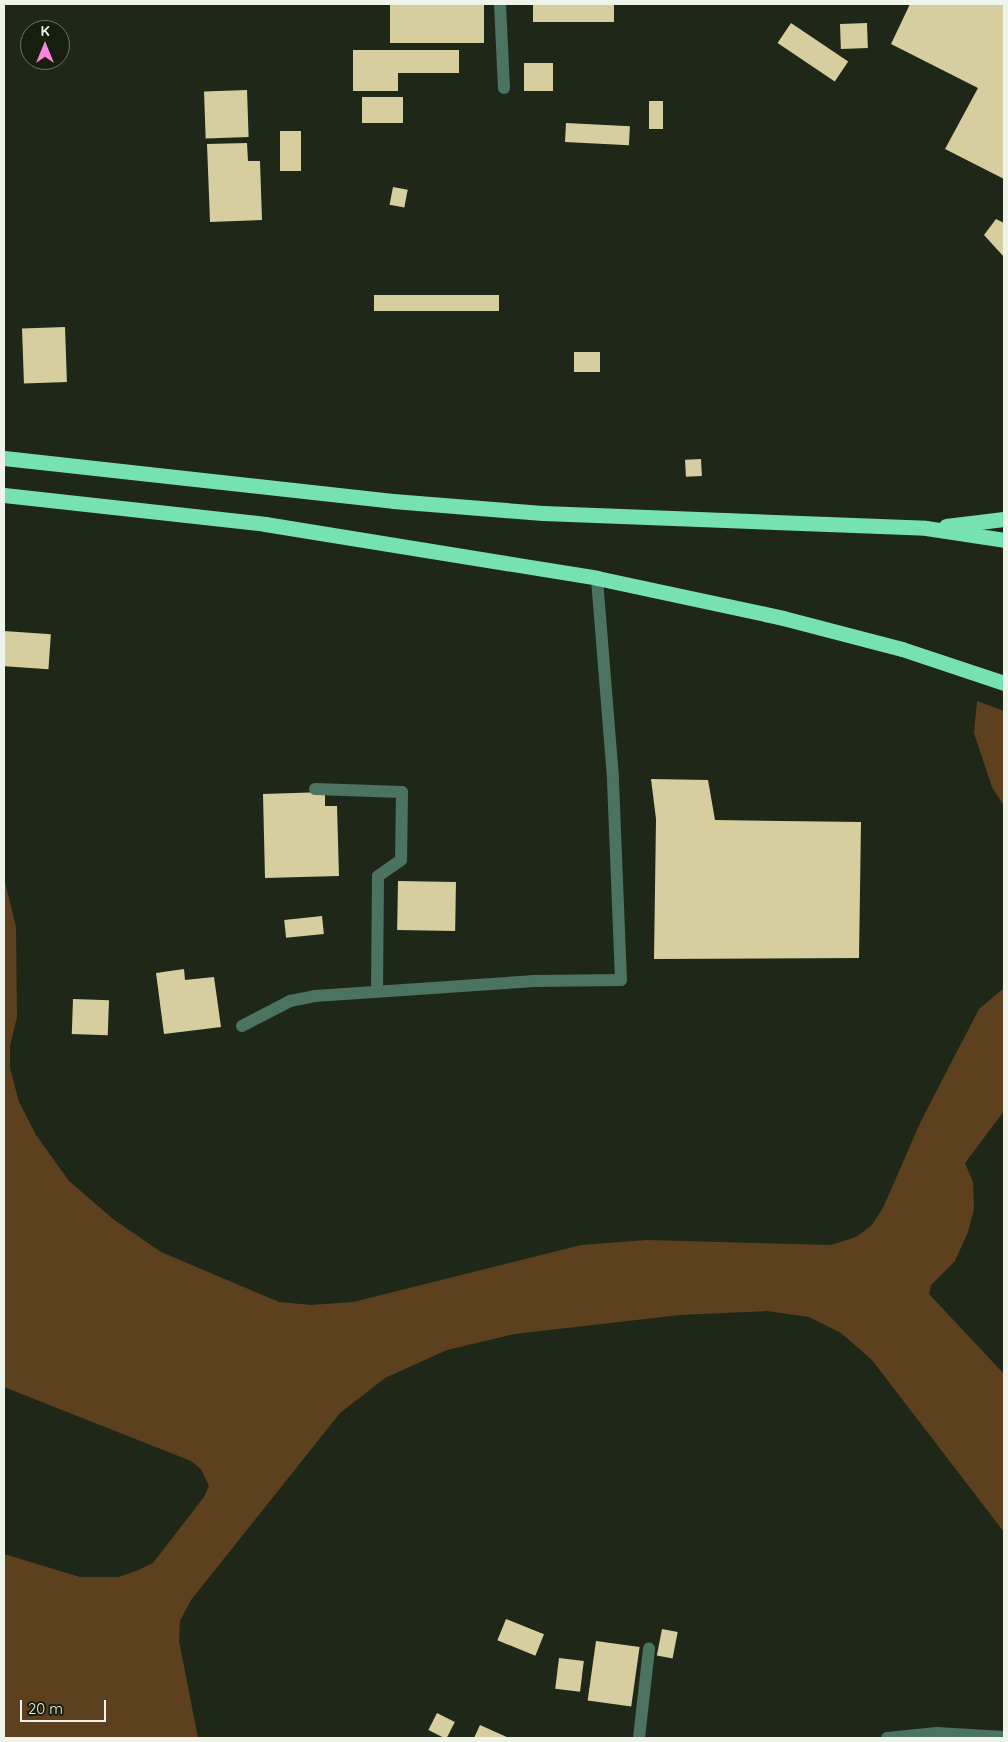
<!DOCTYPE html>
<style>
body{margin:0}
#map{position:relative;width:1008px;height:1742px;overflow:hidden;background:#1f2818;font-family:Quicksand,sans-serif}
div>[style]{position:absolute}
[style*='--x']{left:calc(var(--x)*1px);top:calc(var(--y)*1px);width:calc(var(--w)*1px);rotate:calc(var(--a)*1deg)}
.green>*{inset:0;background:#5d411e}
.building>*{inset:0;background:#d6ce9e;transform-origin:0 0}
.lane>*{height:12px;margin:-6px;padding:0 6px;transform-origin:6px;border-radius:6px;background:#4b735f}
.street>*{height:12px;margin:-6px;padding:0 6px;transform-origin:6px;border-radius:6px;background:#4b735f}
.highway>*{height:15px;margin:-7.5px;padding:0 7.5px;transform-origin:7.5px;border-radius:7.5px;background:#76e2b0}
span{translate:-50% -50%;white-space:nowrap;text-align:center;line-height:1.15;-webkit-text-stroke:5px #161e0e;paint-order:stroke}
.frame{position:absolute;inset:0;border:5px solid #eef4e9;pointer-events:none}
.north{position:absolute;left:20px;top:20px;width:50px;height:50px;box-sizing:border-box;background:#161e0e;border:1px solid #6c7466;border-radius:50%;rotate:0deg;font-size:14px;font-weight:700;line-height:20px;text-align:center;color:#eef4e9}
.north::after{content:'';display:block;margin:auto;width:18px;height:22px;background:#fe85df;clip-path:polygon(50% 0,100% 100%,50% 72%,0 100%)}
.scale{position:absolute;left:20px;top:1700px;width:86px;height:22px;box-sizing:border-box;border:2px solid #eef4e9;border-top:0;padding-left:6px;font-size:15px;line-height:18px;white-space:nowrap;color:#eef4e9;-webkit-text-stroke:4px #161e0e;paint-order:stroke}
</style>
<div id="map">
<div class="green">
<i style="clip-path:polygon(977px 701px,1004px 711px,1004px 806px,992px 787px,974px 733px)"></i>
<i style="clip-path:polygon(4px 878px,16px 927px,17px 1017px,10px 1046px,10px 1068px,19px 1102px,36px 1135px,69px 1181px,113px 1219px,161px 1252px,279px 1302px,311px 1305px,353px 1302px,581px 1245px,647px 1240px,831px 1245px,856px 1237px,871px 1226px,883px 1208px,921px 1121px,979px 1009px,1004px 988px,1004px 1111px,965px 1163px,973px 1182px,974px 1209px,968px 1232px,955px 1261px,931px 1285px,929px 1294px,1004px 1374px,1004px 1532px,872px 1360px,841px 1333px,809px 1317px,767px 1311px,680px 1315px,514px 1334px,447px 1350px,385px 1378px,340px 1413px,191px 1600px,180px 1621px,179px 1641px,198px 1738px,4px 1738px,4px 1554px,80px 1577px,119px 1577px,136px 1571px,153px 1563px,204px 1497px,209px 1486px,201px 1469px,191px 1461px,4px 1387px)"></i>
</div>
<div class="building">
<i style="left:390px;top:4px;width:94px;height:39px"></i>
<i style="left:533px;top:4px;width:81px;height:18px"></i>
<i style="clip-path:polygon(910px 4px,1004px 4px,1004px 179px,945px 149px,978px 88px,891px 44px)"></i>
<i style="left:791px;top:23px;width:69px;height:24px;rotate:34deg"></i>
<i style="left:867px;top:23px;width:25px;height:27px;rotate:88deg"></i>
<i style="clip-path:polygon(353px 50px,459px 50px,459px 73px,398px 73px,398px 91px,353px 91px)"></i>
<i style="left:524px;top:63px;width:29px;height:28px"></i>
<i style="left:247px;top:90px;width:47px;height:43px;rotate:88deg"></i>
<i style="left:403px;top:97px;width:26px;height:41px;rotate:90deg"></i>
<i style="left:649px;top:101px;width:14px;height:28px"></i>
<i style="left:566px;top:123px;width:64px;height:19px;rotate:3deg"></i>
<i style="left:280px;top:131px;width:21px;height:40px"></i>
<i style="clip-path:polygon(247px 143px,248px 161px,260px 161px,262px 220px,210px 222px,207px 144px)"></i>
<i style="left:393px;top:187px;width:15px;height:18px;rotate:11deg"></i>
<i style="clip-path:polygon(996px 219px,1004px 223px,1004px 257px,984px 235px)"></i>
<i style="left:499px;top:295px;width:16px;height:125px;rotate:90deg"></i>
<i style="left:65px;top:327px;width:55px;height:43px;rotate:88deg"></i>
<i style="left:574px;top:352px;width:26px;height:20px"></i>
<i style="left:701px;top:459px;width:17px;height:16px;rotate:87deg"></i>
<i style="left:4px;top:631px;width:47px;height:35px;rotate:4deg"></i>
<i style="clip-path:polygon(651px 779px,708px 780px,715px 820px,861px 822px,859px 958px,654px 959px,656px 819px)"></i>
<i style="clip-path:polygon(325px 792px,325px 806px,337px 806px,339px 876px,265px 878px,263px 794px)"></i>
<i style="left:398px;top:881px;width:58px;height:49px;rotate:1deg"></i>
<i style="left:322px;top:916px;width:18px;height:38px;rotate:84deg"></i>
<i style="clip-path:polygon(184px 969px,185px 980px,214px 977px,221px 1027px,164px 1034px,156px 973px)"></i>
<i style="left:73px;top:999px;width:36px;height:35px;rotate:2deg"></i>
<i style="left:506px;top:1619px;width:41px;height:23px;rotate:22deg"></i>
<i style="left:662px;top:1629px;width:16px;height:27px;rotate:11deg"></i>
<i style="left:596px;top:1641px;width:44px;height:60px;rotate:8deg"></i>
<i style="left:559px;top:1658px;width:25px;height:31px;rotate:7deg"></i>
<i style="left:437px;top:1713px;width:20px;height:19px;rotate:27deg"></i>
<i style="clip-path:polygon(480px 1725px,509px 1738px,474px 1738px)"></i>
</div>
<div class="lane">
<i style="--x:639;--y:1738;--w:90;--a:-83.6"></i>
</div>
<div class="street">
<i style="--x:500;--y:4;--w:84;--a:87.3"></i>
<i style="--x:315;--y:789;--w:87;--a:2"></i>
<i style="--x:402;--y:792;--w:68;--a:90.8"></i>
<i style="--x:401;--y:860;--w:28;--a:145"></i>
<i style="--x:378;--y:876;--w:115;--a:90.5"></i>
<i style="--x:242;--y:1026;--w:54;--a:-27.5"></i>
<i style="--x:290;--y:1001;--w:25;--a:-11"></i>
<i style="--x:315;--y:996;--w:220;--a:-3.9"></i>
<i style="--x:534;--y:981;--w:87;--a:-0.7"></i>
<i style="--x:621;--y:980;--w:202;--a:-92.3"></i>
<i style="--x:613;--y:778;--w:201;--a:-94.6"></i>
<i style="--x:887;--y:1738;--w:50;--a:-5.7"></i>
<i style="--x:937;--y:1733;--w:67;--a:3.4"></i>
</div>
<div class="highway">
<i style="--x:4;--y:458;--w:391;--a:6.3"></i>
<i style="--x:393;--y:501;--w:150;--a:4.6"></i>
<i style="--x:543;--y:513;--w:383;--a:2.2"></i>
<i style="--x:926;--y:528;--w:79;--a:8.7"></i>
<i style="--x:4;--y:495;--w:263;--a:6.3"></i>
<i style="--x:265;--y:524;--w:336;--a:9.2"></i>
<i style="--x:597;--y:578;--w:190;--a:12.1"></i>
<i style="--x:783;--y:618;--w:123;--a:14.6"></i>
<i style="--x:902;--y:649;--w:108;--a:18.4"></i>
<i style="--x:946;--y:526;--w:58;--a:-6.9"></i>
</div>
<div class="frame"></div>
<div class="north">K</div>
<div class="scale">20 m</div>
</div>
